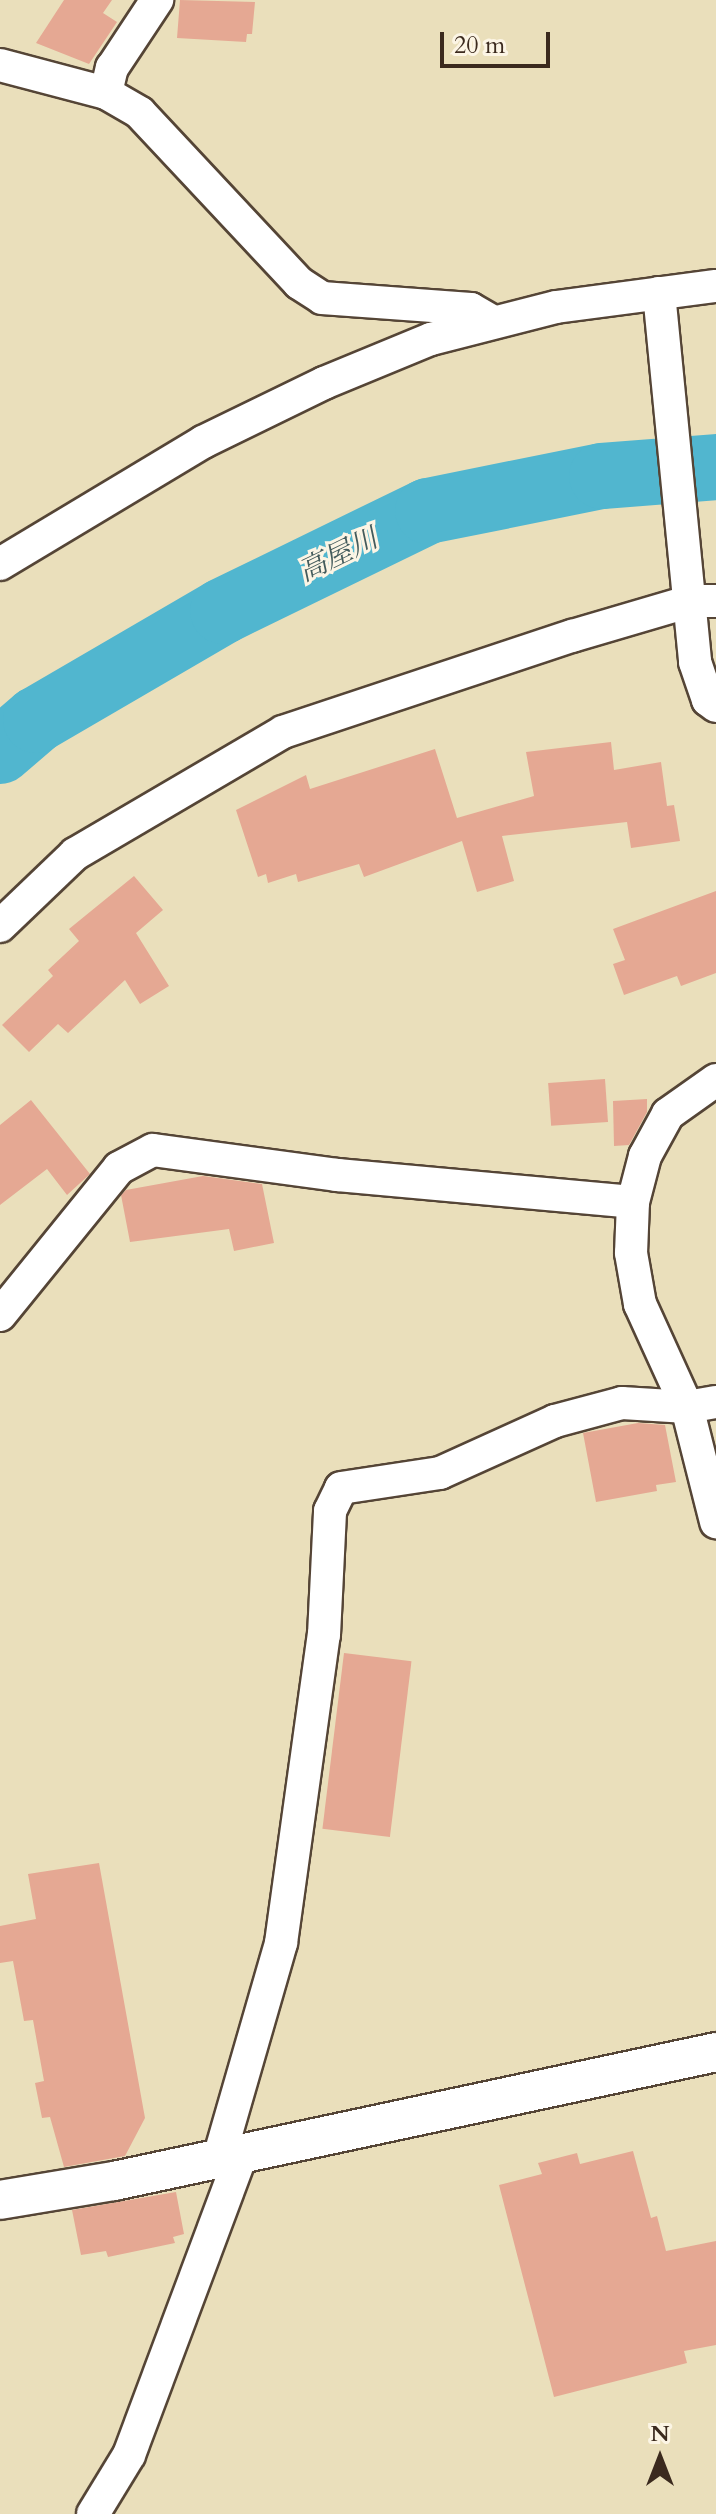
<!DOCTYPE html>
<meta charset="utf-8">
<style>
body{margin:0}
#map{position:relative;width:716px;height:2514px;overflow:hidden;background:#eadfbb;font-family:Cardo,"Noto Serif JP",serif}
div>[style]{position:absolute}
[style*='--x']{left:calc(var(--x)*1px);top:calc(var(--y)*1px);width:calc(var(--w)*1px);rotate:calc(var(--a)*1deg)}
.river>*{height:66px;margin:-33px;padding:0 33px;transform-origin:33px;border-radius:33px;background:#51b6cf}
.building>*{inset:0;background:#e5a893;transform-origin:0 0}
.roads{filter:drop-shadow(2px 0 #554536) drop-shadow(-2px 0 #554536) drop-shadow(0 2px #554536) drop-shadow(0 -2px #554536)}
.minor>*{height:32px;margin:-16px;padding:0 16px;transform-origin:16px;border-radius:16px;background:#fff}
.tertiary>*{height:38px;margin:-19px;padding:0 19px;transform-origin:19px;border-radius:19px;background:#fff}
span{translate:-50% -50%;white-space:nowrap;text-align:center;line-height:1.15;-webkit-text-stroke:6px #fcf5e5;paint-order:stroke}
.water-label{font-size:28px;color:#435b5c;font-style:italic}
.north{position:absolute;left:620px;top:2418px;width:80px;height:80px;-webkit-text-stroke:6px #fcf5e5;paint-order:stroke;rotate:0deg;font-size:22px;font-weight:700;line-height:32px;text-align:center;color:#3b2a1e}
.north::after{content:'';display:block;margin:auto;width:28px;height:36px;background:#3b2a1e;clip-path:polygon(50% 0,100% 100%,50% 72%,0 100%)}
.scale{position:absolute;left:440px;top:32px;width:110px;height:36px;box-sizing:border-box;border:4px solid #3b2a1e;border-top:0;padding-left:10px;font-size:24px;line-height:28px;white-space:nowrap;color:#3b2a1e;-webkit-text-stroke:6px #fcf5e5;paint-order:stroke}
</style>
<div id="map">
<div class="river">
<i style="--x:0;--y:751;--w:48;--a:-40.7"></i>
<i style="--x:36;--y:720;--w:216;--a:-30.2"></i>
<i style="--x:223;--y:611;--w:228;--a:-26"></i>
<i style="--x:428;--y:511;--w:177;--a:-11.4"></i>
<i style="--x:602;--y:476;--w:114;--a:-4.5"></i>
</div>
<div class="building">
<i style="clip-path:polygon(64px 0,112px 0,103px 13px,117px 22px,89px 64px,36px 43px)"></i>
<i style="clip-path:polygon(180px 0,255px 2px,252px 34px,247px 34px,246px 42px,177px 38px)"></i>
<i style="clip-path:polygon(611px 742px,614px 770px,661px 762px,667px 806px,674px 805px,680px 841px,631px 848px,627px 822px,502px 836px,514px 881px,477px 892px,462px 841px,364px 877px,359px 864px,298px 882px,296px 874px,268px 883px,266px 874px,258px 877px,236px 810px,306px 775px,310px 789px,435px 749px,457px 818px,534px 796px,526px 752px)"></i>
<i style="clip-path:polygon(134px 876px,163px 910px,136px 933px,169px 986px,140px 1004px,125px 980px,68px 1033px,58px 1024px,29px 1052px,2px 1025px,53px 976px,48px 970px,79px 941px,69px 929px)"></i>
<i style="clip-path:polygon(716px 891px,716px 973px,681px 986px,677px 976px,624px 995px,613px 964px,625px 960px,613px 929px)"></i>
<i style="left:605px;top:1079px;width:43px;height:57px;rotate:86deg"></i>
<i style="clip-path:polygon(647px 1099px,647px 1112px,629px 1145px,614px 1146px,613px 1101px)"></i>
<i style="clip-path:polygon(31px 1100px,90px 1174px,67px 1195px,47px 1169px,0 1205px,0 1125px)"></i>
<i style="clip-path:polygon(203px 1176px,262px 1184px,274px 1243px,234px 1251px,229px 1229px,130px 1242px,121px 1195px,126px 1190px)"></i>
<i style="clip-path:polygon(638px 1423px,665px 1425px,676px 1482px,656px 1485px,657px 1491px,596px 1502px,583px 1433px)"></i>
<i style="left:344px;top:1653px;width:68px;height:177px;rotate:7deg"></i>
<i style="clip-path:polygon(99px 1863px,145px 2118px,125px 2156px,64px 2167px,50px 2117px,42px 2118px,35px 2083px,44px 2081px,33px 2020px,24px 2021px,13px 1961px,0 1963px,0 1926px,36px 1919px,28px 1874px)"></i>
<i style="clip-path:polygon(633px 2151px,651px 2218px,657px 2216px,666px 2251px,716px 2241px,716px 2345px,684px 2351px,687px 2363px,554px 2397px,499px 2185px,542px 2174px,538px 2163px,577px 2153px,580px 2164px)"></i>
<i style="clip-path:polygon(176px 2192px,184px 2234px,173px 2237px,175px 2243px,108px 2257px,106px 2251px,81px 2255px,72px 2210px)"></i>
</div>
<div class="roads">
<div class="minor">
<i style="--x:0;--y:65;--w:110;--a:14.8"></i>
<i style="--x:106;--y:93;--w:39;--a:30"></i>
<i style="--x:140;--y:113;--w:233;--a:46.9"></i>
<i style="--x:299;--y:283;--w:27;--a:33"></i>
<i style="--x:322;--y:298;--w:149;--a:4.2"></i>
<i style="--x:471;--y:309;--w:22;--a:30"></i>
<i style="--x:106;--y:93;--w:26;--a:-77"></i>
<i style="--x:112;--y:68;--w:82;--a:-56.5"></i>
<i style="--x:659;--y:293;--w:371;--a:84.4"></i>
<i style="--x:695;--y:662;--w:40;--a:71.1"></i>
<i style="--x:708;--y:700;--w:10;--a:37"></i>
<i style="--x:0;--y:564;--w:237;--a:-31"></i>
<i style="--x:203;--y:442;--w:135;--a:-26"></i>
<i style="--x:324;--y:383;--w:116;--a:-22.4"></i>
<i style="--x:431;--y:339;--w:129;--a:-14.4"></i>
<i style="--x:556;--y:307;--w:161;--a:-7.5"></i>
<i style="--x:0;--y:926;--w:104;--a:-43.8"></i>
<i style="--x:75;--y:854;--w:241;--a:-30.4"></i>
<i style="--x:283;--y:732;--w:305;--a:-18.4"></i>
<i style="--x:572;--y:636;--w:124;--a:-16.4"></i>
<i style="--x:691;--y:601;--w:25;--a:0"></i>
<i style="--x:716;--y:1080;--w:59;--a:144.7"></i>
<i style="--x:668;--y:1114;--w:48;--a:118.7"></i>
<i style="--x:645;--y:1156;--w:48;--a:104.6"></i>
<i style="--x:633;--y:1202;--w:51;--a:92.2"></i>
<i style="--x:631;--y:1253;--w:52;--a:80"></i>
<i style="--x:640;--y:1304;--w:113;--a:65.5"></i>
<i style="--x:687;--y:1407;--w:119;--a:75.8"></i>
<i style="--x:0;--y:1315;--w:189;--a:-51"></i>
<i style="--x:119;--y:1168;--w:38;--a:-28"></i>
<i style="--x:153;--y:1150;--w:186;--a:7.7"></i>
<i style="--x:337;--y:1175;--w:297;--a:5.2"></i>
<i style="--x:219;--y:2158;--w:224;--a:-73.9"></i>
<i style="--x:281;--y:1943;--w:311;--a:-82.1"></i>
<i style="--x:324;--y:1635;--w:124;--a:-87.2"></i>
<i style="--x:330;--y:1511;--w:25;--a:-64"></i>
<i style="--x:341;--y:1488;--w:100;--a:-8.6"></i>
<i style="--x:440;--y:1473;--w:126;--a:-24.3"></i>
<i style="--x:555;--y:1421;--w:69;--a:-15"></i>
<i style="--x:622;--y:1403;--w:65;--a:3.5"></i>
<i style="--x:687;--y:1407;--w:29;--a:-10"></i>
<i style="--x:93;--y:2514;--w:69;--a:-58.6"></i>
<i style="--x:129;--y:2455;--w:322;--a:-69.5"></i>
</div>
<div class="tertiary">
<i style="--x:0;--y:2200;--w:116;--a:-9.5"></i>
<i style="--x:114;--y:2181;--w:616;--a:-12.09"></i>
</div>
</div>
<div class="water-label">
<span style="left:338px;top:555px;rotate:-26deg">高屋川</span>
</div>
<div class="north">N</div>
<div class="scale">20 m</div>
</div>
